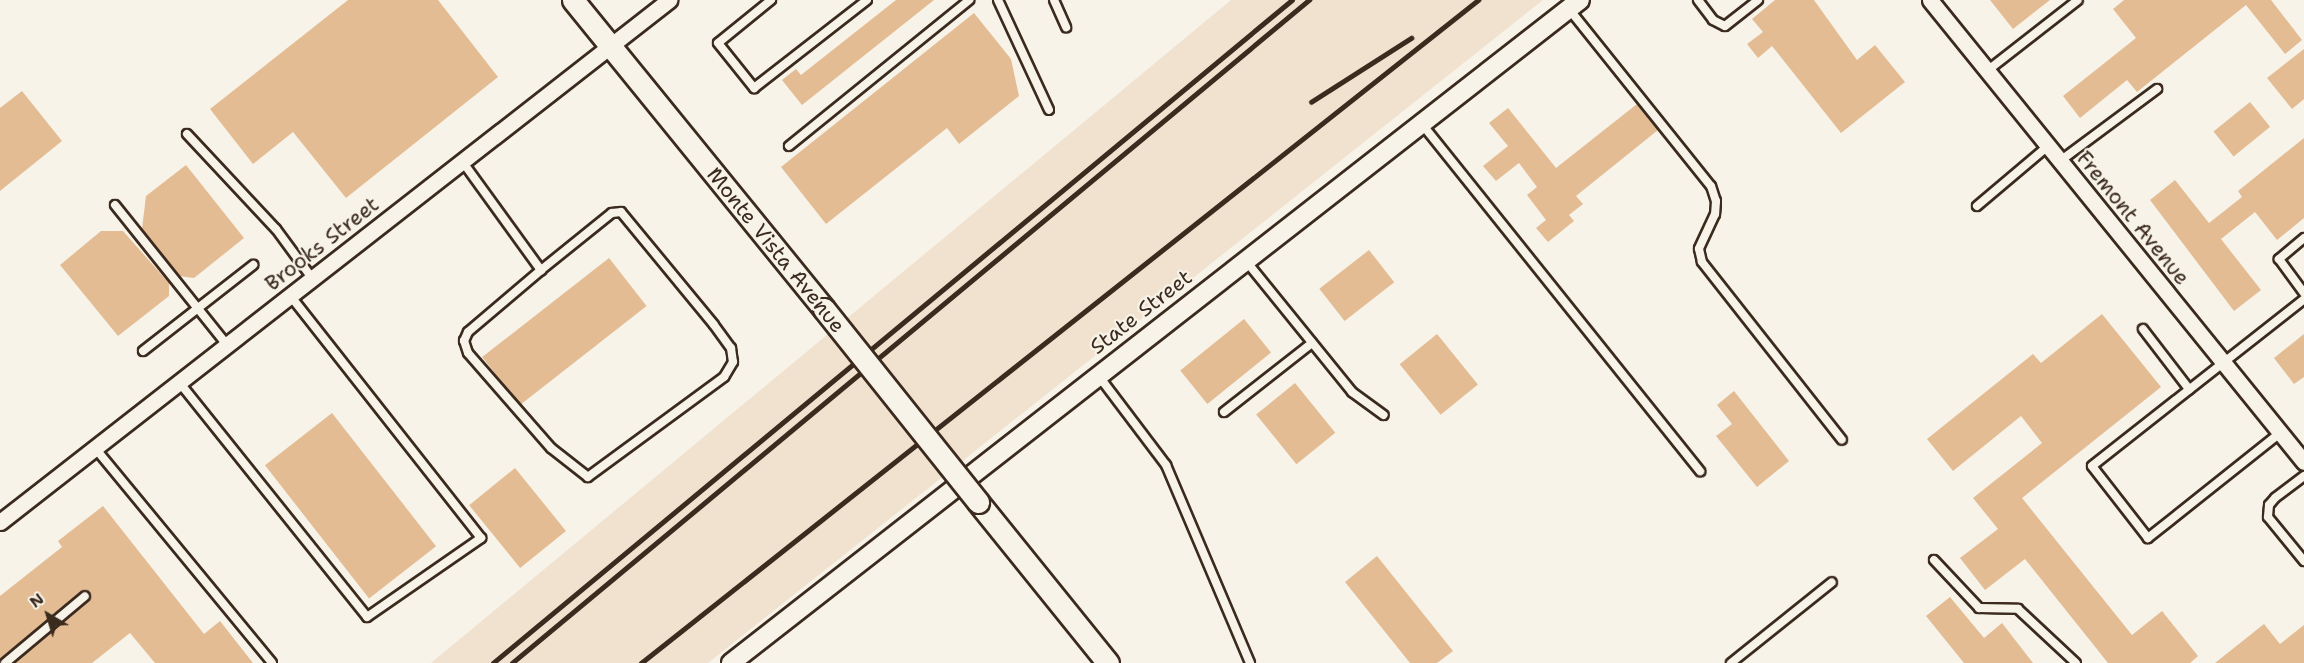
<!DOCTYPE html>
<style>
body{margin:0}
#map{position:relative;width:2304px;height:663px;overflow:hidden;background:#f7f3e8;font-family:"Shantell Sans",sans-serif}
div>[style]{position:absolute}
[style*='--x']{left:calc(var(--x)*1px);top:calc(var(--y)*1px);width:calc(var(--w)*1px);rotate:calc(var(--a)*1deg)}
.built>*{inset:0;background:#f1e2cf}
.building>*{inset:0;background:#e4bc94;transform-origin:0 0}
.roads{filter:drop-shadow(2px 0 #3b2a1e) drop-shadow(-2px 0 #3b2a1e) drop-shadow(0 2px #3b2a1e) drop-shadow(0 -2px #3b2a1e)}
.service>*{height:8px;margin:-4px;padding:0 4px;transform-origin:4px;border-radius:4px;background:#f7f3e8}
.minor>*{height:15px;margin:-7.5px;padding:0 7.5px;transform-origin:7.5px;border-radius:7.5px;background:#f7f3e8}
.tertiary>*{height:18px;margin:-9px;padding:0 9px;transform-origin:9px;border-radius:9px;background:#f7f3e8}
.secondary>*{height:21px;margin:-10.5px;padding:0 10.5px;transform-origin:10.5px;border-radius:10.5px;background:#f7f3e8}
.rail>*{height:4.5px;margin:-2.25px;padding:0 2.25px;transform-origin:2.25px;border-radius:2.25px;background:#3b2a1e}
.bridges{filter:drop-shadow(2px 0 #3b2a1e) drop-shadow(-2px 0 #3b2a1e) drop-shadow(0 2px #3b2a1e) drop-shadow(0 -2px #3b2a1e)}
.secondary-bridge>*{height:21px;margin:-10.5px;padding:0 10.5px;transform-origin:10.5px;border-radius:10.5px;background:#f7f3e8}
span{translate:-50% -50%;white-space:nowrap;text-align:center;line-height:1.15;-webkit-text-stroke:4.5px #f7f3e8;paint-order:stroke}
.street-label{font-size:21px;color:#3b2a1e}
.north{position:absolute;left:18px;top:585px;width:60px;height:60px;-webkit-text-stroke:4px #f7f3e8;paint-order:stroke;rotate:322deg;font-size:16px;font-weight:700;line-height:24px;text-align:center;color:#3b2a1e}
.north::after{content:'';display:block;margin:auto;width:21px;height:27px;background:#3b2a1e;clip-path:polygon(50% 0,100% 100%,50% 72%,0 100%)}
</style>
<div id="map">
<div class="built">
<i style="clip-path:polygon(1231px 0,1543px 0,708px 663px,431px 663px)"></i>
</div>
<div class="building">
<i style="clip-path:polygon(348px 0,438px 0,498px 77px,346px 198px,293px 132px,253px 164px,210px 109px)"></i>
<i style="clip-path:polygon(896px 0,934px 0,802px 105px,782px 80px,796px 69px,801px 75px)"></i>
<i style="clip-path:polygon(1775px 0,1814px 0,1857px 60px,1875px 45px,1905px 82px,1841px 133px,1772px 46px,1758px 58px,1747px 44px,1763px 32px,1752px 19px)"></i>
<i style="clip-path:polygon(1990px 0,2050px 0,2013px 29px)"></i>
<i style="clip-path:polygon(2124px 0,2271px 0,2302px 40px,2285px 54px,2246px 5px,2137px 92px,2127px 80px,2080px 118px,2063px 96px,2136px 38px,2113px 9px)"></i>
<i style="clip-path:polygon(974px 13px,1011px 59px,1019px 96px,959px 144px,947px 128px,826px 224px,781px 167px)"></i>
<i style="clip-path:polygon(2304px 49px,2304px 99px,2292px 109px,2267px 78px)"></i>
<i style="clip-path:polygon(22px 91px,62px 141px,0 191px,0 108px)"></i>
<i style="left:2250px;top:102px;width:32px;height:47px;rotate:51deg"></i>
<i style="clip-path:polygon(1637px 104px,1658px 130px,1576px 196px,1583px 204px,1569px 215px,1574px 221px,1548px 242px,1536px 228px,1546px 220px,1527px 195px,1537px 187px,1519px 163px,1496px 181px,1483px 166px,1508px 146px,1489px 123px,1508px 108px,1556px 168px)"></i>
<i style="clip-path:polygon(2304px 138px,2304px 218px,2277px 240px,2255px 212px,2221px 239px,2261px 290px,2234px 311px,2150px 200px,2175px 180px,2209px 223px,2242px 197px,2238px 191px)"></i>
<i style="clip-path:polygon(186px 165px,244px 238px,194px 278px,179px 276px,142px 229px,146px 196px)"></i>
<i style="clip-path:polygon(101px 231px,123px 231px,169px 283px,169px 296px,118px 336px,60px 265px)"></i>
<i style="left:1369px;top:250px;width:41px;height:63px;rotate:52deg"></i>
<i style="left:609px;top:258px;width:61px;height:161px;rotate:52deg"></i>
<i style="clip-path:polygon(2102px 314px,2161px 387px,2022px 498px,2132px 635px,2162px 611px,2198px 656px,2190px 663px,2108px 663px,2025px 559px,1985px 590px,1960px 558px,1998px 529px,1973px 498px,2042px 443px,2021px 416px,1953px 471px,1927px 439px,2033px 354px,2041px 363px)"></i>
<i style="left:1244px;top:319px;width:43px;height:82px;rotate:51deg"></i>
<i style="left:1437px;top:334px;width:65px;height:48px;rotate:51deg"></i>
<i style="clip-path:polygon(2304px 334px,2304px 377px,2294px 384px,2274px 358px)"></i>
<i style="left:1295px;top:383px;width:64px;height:50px;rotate:51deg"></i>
<i style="clip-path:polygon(1734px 391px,1789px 461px,1757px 487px,1716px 436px,1732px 424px,1717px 405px)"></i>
<i style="left:332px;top:413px;width:169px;height:85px;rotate:52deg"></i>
<i style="left:515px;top:468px;width:81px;height:59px;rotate:51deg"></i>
<i style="clip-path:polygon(103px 506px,204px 634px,220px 621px,253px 663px,155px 663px,130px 633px,92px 663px,14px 663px,89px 601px,91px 594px,85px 590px,0 660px,0 596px,62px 547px,58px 541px)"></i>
<i style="clip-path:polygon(1377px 556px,1453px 651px,1437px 663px,1410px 663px,1345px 582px)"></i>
<i style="clip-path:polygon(1950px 597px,1984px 638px,2002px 623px,2033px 663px,1964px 663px,1926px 616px)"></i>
<i style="clip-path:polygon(2264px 624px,2280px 644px,2304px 625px,2304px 663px,2215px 663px)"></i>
</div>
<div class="roads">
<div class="service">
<i style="--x:771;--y:0;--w:68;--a:140.9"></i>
<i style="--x:718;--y:43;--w:58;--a:51.3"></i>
<i style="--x:754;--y:88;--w:143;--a:-37.9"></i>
<i style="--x:998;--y:0;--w:121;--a:65.1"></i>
<i style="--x:1054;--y:0;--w:30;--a:66"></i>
<i style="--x:1698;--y:0;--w:25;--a:53"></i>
<i style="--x:1713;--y:20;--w:13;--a:27"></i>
<i style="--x:1725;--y:26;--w:42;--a:-38.2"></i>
<i style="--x:1569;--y:9;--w:227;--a:51.3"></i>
<i style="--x:1711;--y:186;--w:16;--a:72"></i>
<i style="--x:1716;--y:201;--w:13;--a:94"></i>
<i style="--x:1715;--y:214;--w:38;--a:115"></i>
<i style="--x:1699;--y:249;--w:13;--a:77"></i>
<i style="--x:1702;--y:262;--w:226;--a:51.8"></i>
<i style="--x:1987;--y:71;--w:115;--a:-38"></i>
<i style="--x:1422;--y:124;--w:445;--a:51.3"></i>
<i style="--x:187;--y:134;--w:130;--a:46.9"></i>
<i style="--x:276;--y:229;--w:61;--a:53.7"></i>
<i style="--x:789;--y:146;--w:232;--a:-39"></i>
<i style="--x:462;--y:161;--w:135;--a:54.1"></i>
<i style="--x:2060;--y:161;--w:121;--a:-36.6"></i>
<i style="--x:115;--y:205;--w:179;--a:51.3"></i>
<i style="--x:1977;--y:206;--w:93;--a:-40.2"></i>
<i style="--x:621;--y:212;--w:146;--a:50.5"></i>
<i style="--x:714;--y:325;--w:29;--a:54"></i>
<i style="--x:731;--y:348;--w:14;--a:82"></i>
<i style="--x:733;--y:362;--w:17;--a:121"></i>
<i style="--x:724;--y:377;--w:169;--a:143.7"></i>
<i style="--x:588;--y:477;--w:47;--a:-141.9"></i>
<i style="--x:551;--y:448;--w:126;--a:-131.1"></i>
<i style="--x:468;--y:353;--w:13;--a:-108"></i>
<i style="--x:464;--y:341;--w:10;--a:-66"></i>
<i style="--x:468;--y:332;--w:96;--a:-40.3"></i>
<i style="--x:541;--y:270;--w:91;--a:-38.8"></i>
<i style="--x:612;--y:213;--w:9;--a:-6"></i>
<i style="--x:2304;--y:238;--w:33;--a:140"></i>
<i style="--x:2279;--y:259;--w:42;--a:53.7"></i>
<i style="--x:1246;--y:261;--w:169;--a:51"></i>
<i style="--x:1352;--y:392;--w:39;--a:36"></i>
<i style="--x:2143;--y:329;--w:76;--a:52.5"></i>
<i style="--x:143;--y:351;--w:140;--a:-38"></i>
<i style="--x:1098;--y:375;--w:113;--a:52.9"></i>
<i style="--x:1166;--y:465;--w:215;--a:67"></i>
<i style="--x:179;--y:382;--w:301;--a:51.3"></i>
<i style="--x:367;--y:617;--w:139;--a:-34.7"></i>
<i style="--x:481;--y:538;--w:309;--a:-128.2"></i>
<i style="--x:1224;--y:412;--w:112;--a:-38.1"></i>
<i style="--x:2280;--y:433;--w:169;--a:141.5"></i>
<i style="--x:2148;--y:538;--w:91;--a:-127.9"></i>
<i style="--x:2092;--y:466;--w:270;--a:-38.2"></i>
<i style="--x:95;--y:448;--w:278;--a:50.5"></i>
<i style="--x:2304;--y:476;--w:36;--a:143"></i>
<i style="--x:2275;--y:498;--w:9;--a:131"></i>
<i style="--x:2269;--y:505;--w:12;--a:95"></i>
<i style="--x:2268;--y:517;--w:57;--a:50.7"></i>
<i style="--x:1934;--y:560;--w:66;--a:46.8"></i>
<i style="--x:1979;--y:608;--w:39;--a:1"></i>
<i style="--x:2018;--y:609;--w:79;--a:43"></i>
<i style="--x:5;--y:663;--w:104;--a:-39.9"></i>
<i style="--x:1731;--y:663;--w:129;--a:-38.7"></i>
</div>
<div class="minor">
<i style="--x:1930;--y:0;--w:594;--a:51.01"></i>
<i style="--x:0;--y:522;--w:849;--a:-37.96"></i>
</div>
<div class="tertiary">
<i style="--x:731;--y:663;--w:1077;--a:-37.99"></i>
</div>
<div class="secondary">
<i style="--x:573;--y:0;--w:398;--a:50.9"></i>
<i style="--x:978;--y:502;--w:207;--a:51.1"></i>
</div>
</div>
<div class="rail">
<i style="--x:1311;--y:102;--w:119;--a:-32.6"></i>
<i style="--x:493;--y:663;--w:1038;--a:-39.69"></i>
<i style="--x:512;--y:663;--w:1037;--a:-39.76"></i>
<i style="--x:641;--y:663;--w:1068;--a:-38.38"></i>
</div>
<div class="bridges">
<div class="secondary-bridge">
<i style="--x:824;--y:309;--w:247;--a:51.4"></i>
</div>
</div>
<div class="street-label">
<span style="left:2133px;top:218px;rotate:51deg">Fremont Avenue</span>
<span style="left:322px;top:244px;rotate:-38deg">Brooks Street</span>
<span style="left:776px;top:250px;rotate:51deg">Monte Vista Avenue</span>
<span style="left:1141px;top:312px;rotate:-38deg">State Street</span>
</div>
<div class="north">N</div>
</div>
